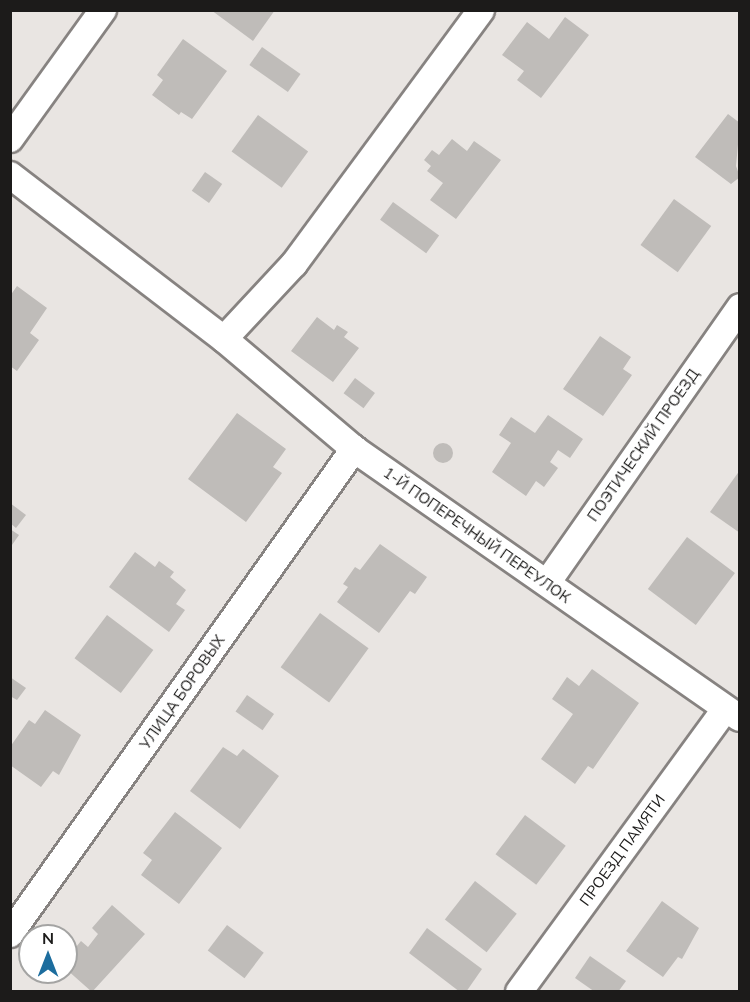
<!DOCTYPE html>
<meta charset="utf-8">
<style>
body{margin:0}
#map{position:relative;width:750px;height:1002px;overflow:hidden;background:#e9e5e2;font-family:Mulish,sans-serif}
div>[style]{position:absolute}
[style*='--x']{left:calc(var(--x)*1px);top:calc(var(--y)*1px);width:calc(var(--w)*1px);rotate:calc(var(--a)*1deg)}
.building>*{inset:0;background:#bfbcb9;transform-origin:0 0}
.round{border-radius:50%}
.roads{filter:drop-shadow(2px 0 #878381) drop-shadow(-2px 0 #878381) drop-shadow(0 2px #878381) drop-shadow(0 -2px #878381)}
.minor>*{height:26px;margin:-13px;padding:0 13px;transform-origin:13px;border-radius:13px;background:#fff}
span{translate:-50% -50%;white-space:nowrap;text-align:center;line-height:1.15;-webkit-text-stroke:6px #fff;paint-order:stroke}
.street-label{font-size:15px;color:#1c1b1a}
.frame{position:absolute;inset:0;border:12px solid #1c1b1a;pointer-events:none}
.north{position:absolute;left:18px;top:924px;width:60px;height:60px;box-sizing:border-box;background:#fff;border:2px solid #a4a4a3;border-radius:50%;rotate:0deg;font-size:16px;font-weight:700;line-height:24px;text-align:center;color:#1c1b1a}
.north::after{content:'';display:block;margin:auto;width:21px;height:27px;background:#1c6d9e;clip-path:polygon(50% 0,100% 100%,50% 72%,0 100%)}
</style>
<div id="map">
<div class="building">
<i style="clip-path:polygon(211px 10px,275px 10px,253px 41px)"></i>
<i style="clip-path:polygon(565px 17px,589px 35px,541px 98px,517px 80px,524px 71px,502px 55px,527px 22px,549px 39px)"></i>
<i style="clip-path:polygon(183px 39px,227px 71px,192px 119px,181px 112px,179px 115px,152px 95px,163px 80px,157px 75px)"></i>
<i style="left:262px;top:47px;width:47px;height:22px;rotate:35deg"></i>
<i style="clip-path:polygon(728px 114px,740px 123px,736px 166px,740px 177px,731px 184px,695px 157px)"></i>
<i style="left:258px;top:115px;width:62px;height:45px;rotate:36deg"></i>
<i style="clip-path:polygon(452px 139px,467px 151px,474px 141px,501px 160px,456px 219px,430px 200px,443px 183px,427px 171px,431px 166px,424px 160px,432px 150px,439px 155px)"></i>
<i style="left:205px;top:172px;width:21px;height:23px;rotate:35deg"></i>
<i style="left:674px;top:199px;width:46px;height:57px;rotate:36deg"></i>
<i style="left:393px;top:202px;width:57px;height:22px;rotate:36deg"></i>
<i style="clip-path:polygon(17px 286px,47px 308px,30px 333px,39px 340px,17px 371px,10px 366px,10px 296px)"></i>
<i style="clip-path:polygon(317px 317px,334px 330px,337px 325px,348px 332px,344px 337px,359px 348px,333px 382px,291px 351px)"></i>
<i style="clip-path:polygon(600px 336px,631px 357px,623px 369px,632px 375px,603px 416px,563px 389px)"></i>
<i style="left:355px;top:378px;width:25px;height:19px;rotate:37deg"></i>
<i style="clip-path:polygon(237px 413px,286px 449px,273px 467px,282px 473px,246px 522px,188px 479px)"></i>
<i style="clip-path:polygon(548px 415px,583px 439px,570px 458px,558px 450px,550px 462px,558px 468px,544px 487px,536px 481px,526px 496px,492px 472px,511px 443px,499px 435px,511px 417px,535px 433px)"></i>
<i class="round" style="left:433px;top:443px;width:20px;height:20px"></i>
<i style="clip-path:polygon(740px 470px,740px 533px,710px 512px)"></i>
<i style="clip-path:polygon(10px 503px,26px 515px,16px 528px,10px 523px)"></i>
<i style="clip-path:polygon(10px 529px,19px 535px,12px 545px,10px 544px)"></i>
<i style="left:687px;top:537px;width:60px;height:65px;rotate:37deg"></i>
<i style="clip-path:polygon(380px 544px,427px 577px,415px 594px,410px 591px,379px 633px,337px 602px,348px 587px,343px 584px,355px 567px,360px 570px)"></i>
<i style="clip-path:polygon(135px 552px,155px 567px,159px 561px,174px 572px,170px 577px,186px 590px,176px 604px,185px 610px,169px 632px,109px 587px)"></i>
<i style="left:320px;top:613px;width:60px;height:67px;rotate:36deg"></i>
<i style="left:107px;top:615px;width:58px;height:54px;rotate:37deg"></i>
<i style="clip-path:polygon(592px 669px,639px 703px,593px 769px,588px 766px,575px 784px,541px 759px,573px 714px,552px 699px,567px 677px,579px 686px)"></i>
<i style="clip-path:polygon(10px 677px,26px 688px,17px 700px,10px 696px)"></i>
<i style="left:247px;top:695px;width:33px;height:20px;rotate:35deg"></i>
<i style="clip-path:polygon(45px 710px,81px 735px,59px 775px,53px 771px,41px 787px,10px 765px,10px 747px,29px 720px,35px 724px)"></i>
<i style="clip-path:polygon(223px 747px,237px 756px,243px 749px,279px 776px,240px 829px,190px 791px)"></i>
<i style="clip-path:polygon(175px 812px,222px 848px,179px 904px,141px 875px,152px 860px,143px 853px)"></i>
<i style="left:525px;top:815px;width:51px;height:49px;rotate:37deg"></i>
<i style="left:475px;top:881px;width:53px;height:49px;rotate:38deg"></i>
<i style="clip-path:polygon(662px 901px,699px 928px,682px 959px,678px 957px,663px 977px,626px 951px)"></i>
<i style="clip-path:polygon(112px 905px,145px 934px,92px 992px,66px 969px,66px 959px,81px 941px,88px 947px,98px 934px,92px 928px)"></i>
<i style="left:227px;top:925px;width:46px;height:32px;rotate:37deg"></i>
<i style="clip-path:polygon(427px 928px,482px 969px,466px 992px,460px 992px,409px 953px)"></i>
<i style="clip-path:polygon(590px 956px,626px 981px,618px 992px,595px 992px,575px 978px)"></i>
</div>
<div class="roads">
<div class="minor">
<i style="--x:10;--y:139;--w:159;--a:-54.2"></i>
<i style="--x:10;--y:175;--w:270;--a:37.5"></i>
<i style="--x:224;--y:339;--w:170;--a:40.2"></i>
<i style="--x:354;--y:449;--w:470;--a:34.9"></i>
<i style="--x:224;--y:339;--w:103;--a:-47"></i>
<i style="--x:294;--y:264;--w:315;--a:-53.6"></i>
<i style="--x:547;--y:583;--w:337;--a:-55"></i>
<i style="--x:10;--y:934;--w:595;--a:-54.65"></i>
<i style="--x:519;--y:992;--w:350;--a:-53.9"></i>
</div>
</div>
<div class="street-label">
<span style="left:643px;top:445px;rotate:-55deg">ПОЭТИЧЕСКИЙ ПРОЕЗД</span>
<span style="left:477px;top:535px;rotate:35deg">1-Й ПОПЕРЕЧНЫЙ ПЕРЕУЛОК</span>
<span style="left:182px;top:692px;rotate:-55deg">УЛИЦА БОРОВЫХ</span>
<span style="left:622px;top:850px;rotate:-54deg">ПРОЕЗД ПАМЯТИ</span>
</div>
<div class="frame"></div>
<div class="north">N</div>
</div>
